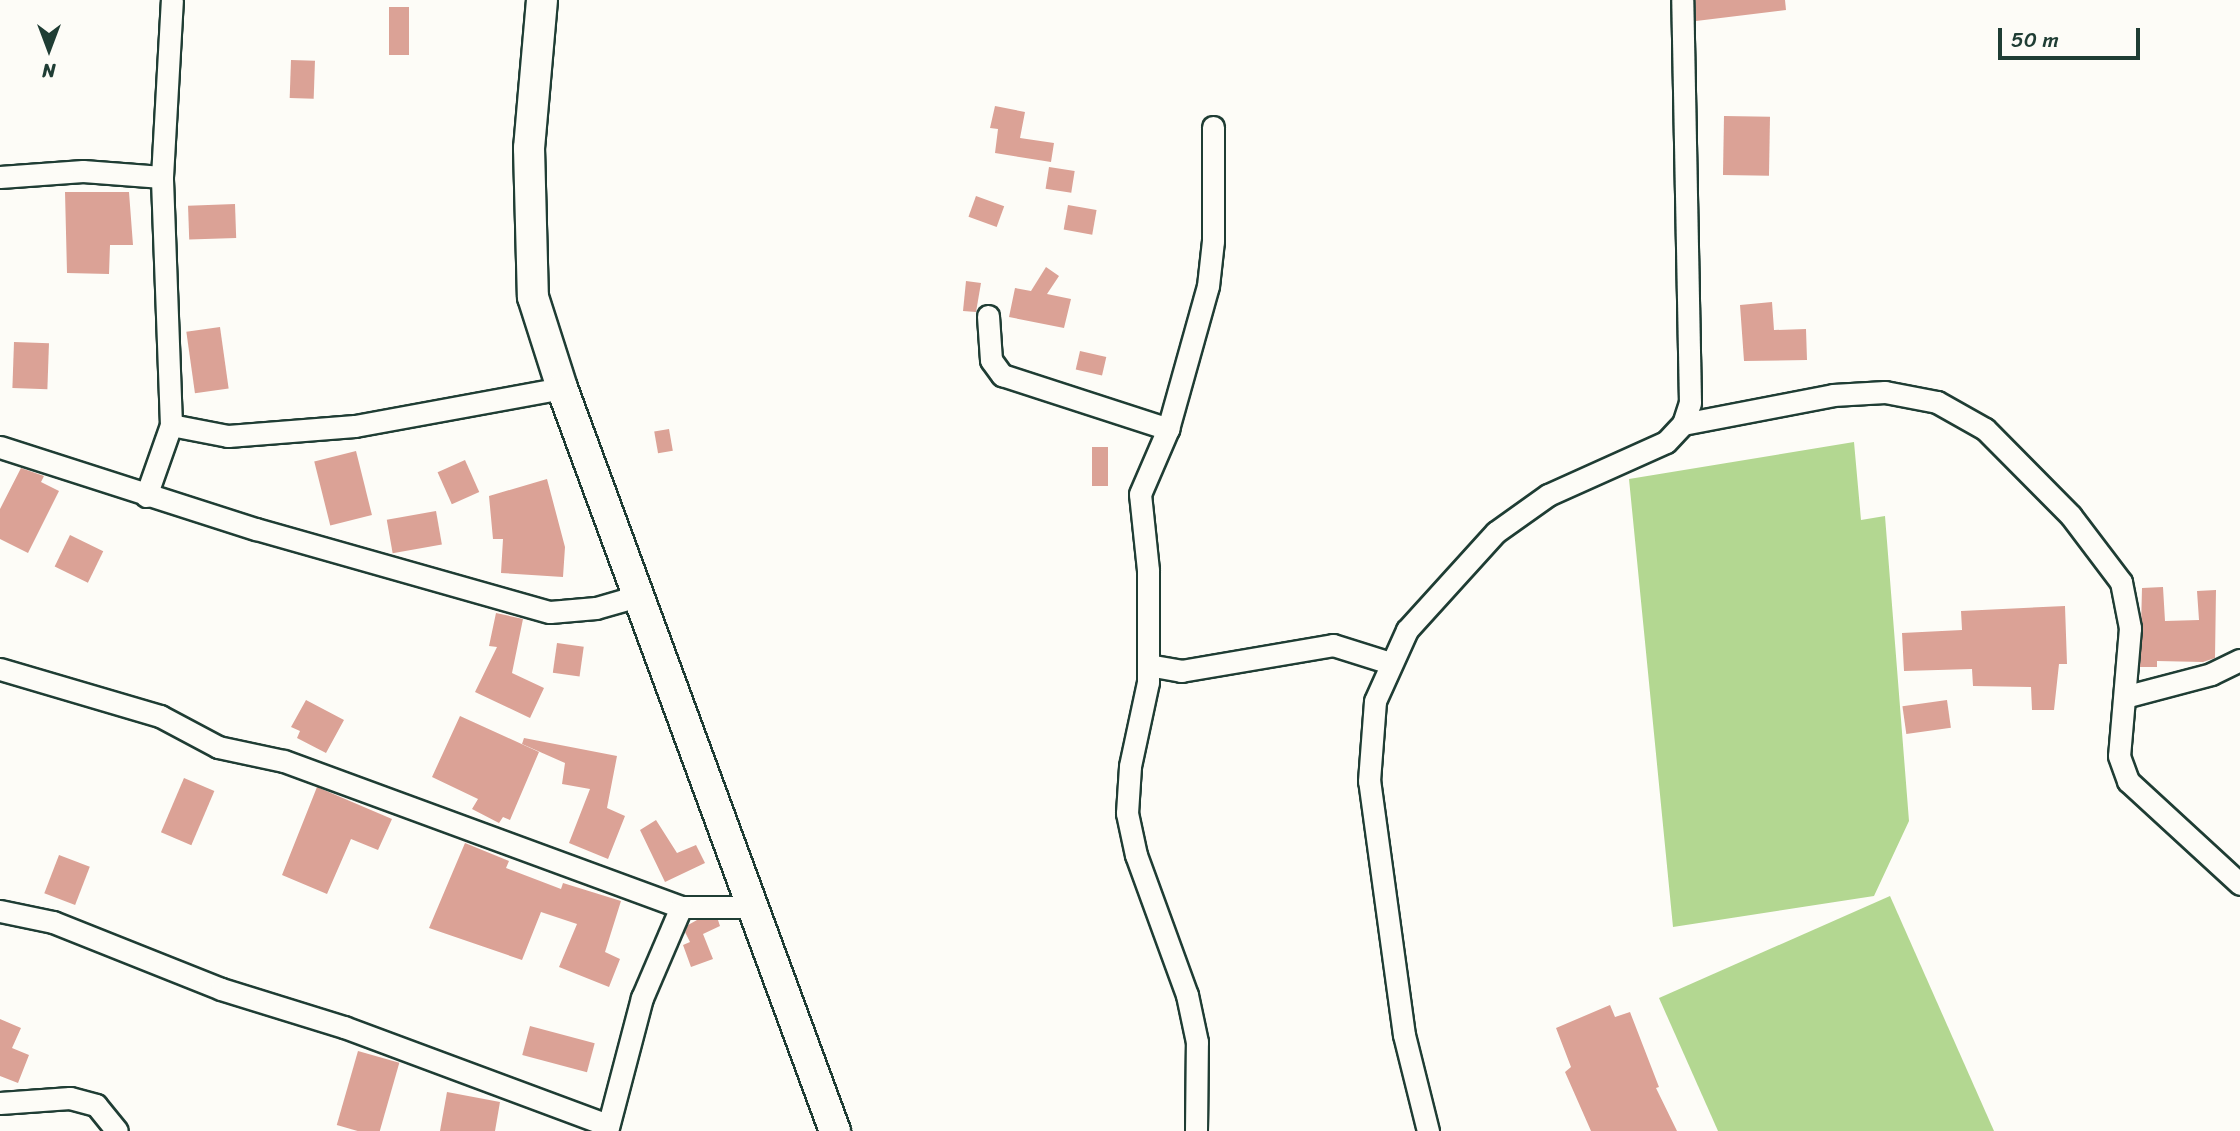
<!DOCTYPE html>
<style>
body{margin:0}
#map{position:relative;width:2240px;height:1131px;overflow:hidden;background:#fdfcf7;font-family:Sriracha,sans-serif}
div>[style]{position:absolute}
[style*='--x']{left:calc(var(--x)*1px);top:calc(var(--y)*1px);width:calc(var(--w)*1px);rotate:calc(var(--a)*1deg)}
.green>*{inset:0;background:#b3d791}
.building>*{inset:0;background:#dba296;transform-origin:0 0}
.roads{filter:drop-shadow(2px 0 #1f3d34) drop-shadow(-2px 0 #1f3d34) drop-shadow(0 2px #1f3d34) drop-shadow(0 -2px #1f3d34)}
.street>*{height:21px;margin:-10.5px;padding:0 10.5px;transform-origin:10.5px;border-radius:10.5px;background:#fdfcf7}
.secondary>*{height:30px;margin:-15px;padding:0 15px;transform-origin:15px;border-radius:15px;background:#fdfcf7}
span{translate:-50% -50%;white-space:nowrap;text-align:center;line-height:1.15;-webkit-text-stroke:7px #fdfcf7;paint-order:stroke}
.north{position:absolute;left:14px;top:14px;width:70px;height:70px;-webkit-text-stroke:5px #fdfcf7;paint-order:stroke;rotate:180deg;font-size:19px;font-weight:700;line-height:28px;text-align:center;color:#1f3d34}
.north::after{content:'';display:block;margin:auto;width:24px;height:32px;background:#1f3d34;clip-path:polygon(50% 0,100% 100%,50% 72%,0 100%)}
.scale{position:absolute;left:1998px;top:28px;width:142px;height:32px;box-sizing:border-box;border:4px solid #1f3d34;border-top:0;padding-left:9px;font-size:21px;line-height:24px;white-space:nowrap;color:#1f3d34;-webkit-text-stroke:5px #fdfcf7;paint-order:stroke}
</style>
<div id="map">
<div class="green">
<i style="clip-path:polygon(1854px 442px,1861px 520px,1885px 516px,1909px 821px,1874px 896px,1673px 927px,1629px 479px)"></i>
<i style="clip-path:polygon(1890px 896px,1994px 1131px,1718px 1131px,1659px 998px)"></i>
</div>
<div class="building">
<i style="clip-path:polygon(1695px 0,1785px 0,1786px 10px,1696px 21px)"></i>
<i style="left:389px;top:7px;width:20px;height:48px"></i>
<i style="left:291px;top:60px;width:24px;height:38px;rotate:2deg"></i>
<i style="clip-path:polygon(995px 106px,1025px 112px,1020px 138px,1054px 143px,1051px 162px,995px 153px,998px 129px,990px 128px)"></i>
<i style="left:1724px;top:116px;width:46px;height:59px;rotate:1deg"></i>
<i style="left:1049px;top:167px;width:26px;height:22px;rotate:9deg"></i>
<i style="clip-path:polygon(65px 192px,129px 192px,133px 245px,110px 245px,109px 274px,67px 273px)"></i>
<i style="left:976px;top:196px;width:30px;height:22px;rotate:20deg"></i>
<i style="left:235px;top:204px;width:34px;height:47px;rotate:88deg"></i>
<i style="left:1068px;top:205px;width:29px;height:25px;rotate:10deg"></i>
<i style="clip-path:polygon(1046px 267px,1059px 276px,1047px 294px,1071px 299px,1064px 328px,1009px 317px,1015px 288px,1031px 291px)"></i>
<i style="clip-path:polygon(966px 281px,981px 283px,976px 312px,963px 311px)"></i>
<i style="clip-path:polygon(1772px 302px,1774px 330px,1806px 329px,1807px 360px,1744px 361px,1740px 305px)"></i>
<i style="left:220px;top:327px;width:62px;height:34px;rotate:82deg"></i>
<i style="left:14px;top:342px;width:35px;height:46px;rotate:2deg"></i>
<i style="left:1080px;top:351px;width:27px;height:19px;rotate:13deg"></i>
<i style="left:669px;top:429px;width:22px;height:15px;rotate:80deg"></i>
<i style="left:1092px;top:447px;width:16px;height:39px"></i>
<i style="left:356px;top:451px;width:66px;height:43px;rotate:76deg"></i>
<i style="left:465px;top:460px;width:35px;height:30px;rotate:66deg"></i>
<i style="clip-path:polygon(21px 468px,44px 476px,41px 482px,59px 491px,28px 553px,0 539px,0 509px)"></i>
<i style="clip-path:polygon(547px 479px,565px 547px,563px 577px,501px 573px,503px 539px,493px 539px,489px 496px)"></i>
<i style="left:436px;top:511px;width:34px;height:50px;rotate:80deg"></i>
<i style="left:70px;top:535px;width:37px;height:35px;rotate:26deg"></i>
<i style="clip-path:polygon(2163px 587px,2165px 621px,2199px 620px,2197px 591px,2216px 590px,2215px 658px,2203px 662px,2157px 661px,2157px 667px,2140px 667px,2142px 588px)"></i>
<i style="clip-path:polygon(2065px 606px,2067px 664px,2059px 664px,2054px 710px,2032px 710px,2031px 687px,1973px 686px,1972px 669px,1904px 671px,1902px 633px,1962px 630px,1961px 611px)"></i>
<i style="clip-path:polygon(496px 613px,523px 619px,512px 673px,544px 688px,530px 718px,475px 692px,497px 647px,489px 646px)"></i>
<i style="left:557px;top:643px;width:27px;height:30px;rotate:8deg"></i>
<i style="clip-path:polygon(306px 700px,344px 720px,326px 753px,297px 738px,300px 731px,291px 727px)"></i>
<i style="left:1947px;top:700px;width:28px;height:45px;rotate:82deg"></i>
<i style="clip-path:polygon(460px 716px,539px 752px,510px 820px,503px 817px,499px 823px,472px 809px,478px 799px,432px 777px)"></i>
<i style="clip-path:polygon(524px 738px,617px 756px,607px 808px,625px 816px,608px 859px,569px 843px,590px 789px,562px 784px,565px 763px,522px 744px)"></i>
<i style="left:184px;top:778px;width:33px;height:59px;rotate:23deg"></i>
<i style="clip-path:polygon(317px 787px,392px 819px,378px 850px,351px 839px,327px 894px,282px 875px)"></i>
<i style="clip-path:polygon(656px 820px,677px 853px,696px 845px,705px 863px,665px 882px,640px 830px)"></i>
<i style="clip-path:polygon(465px 843px,509px 861px,506px 868px,561px 889px,563px 883px,621px 901px,605px 952px,620px 959px,609px 987px,559px 967px,577px 924px,541px 912px,522px 960px,429px 928px)"></i>
<i style="left:59px;top:855px;width:33px;height:41px;rotate:21deg"></i>
<i style="clip-path:polygon(697px 920px,718px 920px,720px 926px,703px 934px,713px 959px,691px 967px,683px 945px,690px 942px,685px 932px,688px 925px)"></i>
<i style="clip-path:polygon(1610px 1005px,1615px 1017px,1630px 1012px,1659px 1087px,1656px 1088px,1677px 1131px,1591px 1131px,1565px 1072px,1571px 1067px,1556px 1028px)"></i>
<i style="clip-path:polygon(0 1019px,21px 1028px,12px 1048px,29px 1055px,18px 1083px,0 1076px)"></i>
<i style="left:530px;top:1026px;width:67px;height:30px;rotate:15deg"></i>
<i style="left:358px;top:1051px;width:43px;height:77px;rotate:16deg"></i>
<i style="clip-path:polygon(447px 1092px,500px 1102px,495px 1131px,440px 1131px)"></i>
</div>
<div class="roads">
<div class="street">
<i style="--x:0;--y:177;--w:83;--a:-4.1"></i>
<i style="--x:83;--y:171;--w:79;--a:4.3"></i>
<i style="--x:988;--y:316;--w:44;--a:86.1"></i>
<i style="--x:991;--y:360;--w:19;--a:54"></i>
<i style="--x:1002;--y:375;--w:175;--a:18"></i>
<i style="--x:1683;--y:424;--w:153;--a:-10.9"></i>
<i style="--x:1833;--y:395;--w:52;--a:-3.3"></i>
<i style="--x:1885;--y:392;--w:53;--a:10.9"></i>
<i style="--x:1937;--y:402;--w:55;--a:29.4"></i>
<i style="--x:1985;--y:429;--w:122;--a:45.3"></i>
<i style="--x:2071;--y:516;--w:83;--a:52.9"></i>
<i style="--x:2121;--y:582;--w:47;--a:78.9"></i>
<i style="--x:2130;--y:628;--w:128;--a:94.9"></i>
<i style="--x:2119;--y:756;--w:27;--a:70"></i>
<i style="--x:2128;--y:781;--w:152;--a:42.6"></i>
<i style="--x:171;--y:425;--w:58;--a:10.9"></i>
<i style="--x:228;--y:436;--w:127;--a:-4.5"></i>
<i style="--x:355;--y:426;--w:210;--a:-10.4"></i>
<i style="--x:0;--y:447;--w:269;--a:17.8"></i>
<i style="--x:256;--y:529;--w:305;--a:15.8"></i>
<i style="--x:550;--y:612;--w:46;--a:-5"></i>
<i style="--x:596;--y:608;--w:44;--a:-15.9"></i>
<i style="--x:146;--y:496;--w:75;--a:-70.6"></i>
<i style="--x:171;--y:425;--w:248;--a:-92.1"></i>
<i style="--x:162;--y:177;--w:177;--a:-86.8"></i>
<i style="--x:1148;--y:665;--w:34;--a:10"></i>
<i style="--x:1181;--y:671;--w:154;--a:-9.7"></i>
<i style="--x:1333;--y:645;--w:60;--a:17.5"></i>
<i style="--x:0;--y:669;--w:167;--a:16.4"></i>
<i style="--x:160;--y:716;--w:66;--a:28.1"></i>
<i style="--x:218;--y:747;--w:67;--a:12"></i>
<i style="--x:284;--y:761;--w:423;--a:20.2"></i>
<i style="--x:681;--y:907;--w:73;--a:0"></i>
<i style="--x:2128;--y:696;--w:86;--a:-14.8"></i>
<i style="--x:2211;--y:674;--w:32;--a:-26"></i>
<i style="--x:0;--y:911;--w:54;--a:11.7"></i>
<i style="--x:53;--y:922;--w:181;--a:21.7"></i>
<i style="--x:221;--y:989;--w:129;--a:17.2"></i>
<i style="--x:344;--y:1027;--w:282;--a:20.4"></i>
<i style="--x:0;--y:1103;--w:70;--a:-4.1"></i>
<i style="--x:70;--y:1098;--w:27;--a:15"></i>
<i style="--x:96;--y:1105;--w:33;--a:51"></i>
<i style="--x:607;--y:1131;--w:138;--a:-75.3"></i>
<i style="--x:642;--y:998;--w:99;--a:-66.8"></i>
<i style="--x:1196;--y:1131;--w:89;--a:-89.4"></i>
<i style="--x:1197;--y:1042;--w:48;--a:-102"></i>
<i style="--x:1187;--y:995;--w:149;--a:-110"></i>
<i style="--x:1136;--y:855;--w:43;--a:-102.1"></i>
<i style="--x:1127;--y:813;--w:47;--a:-86.3"></i>
<i style="--x:1130;--y:766;--w:86;--a:-77.9"></i>
<i style="--x:1148;--y:682;--w:112;--a:-90"></i>
<i style="--x:1148;--y:570;--w:76;--a:-96"></i>
<i style="--x:1140;--y:494;--w:71;--a:-66.7"></i>
<i style="--x:1168;--y:429;--w:148;--a:-74.4"></i>
<i style="--x:1208;--y:286;--w:45;--a:-83.7"></i>
<i style="--x:1213;--y:241;--w:114;--a:-90"></i>
<i style="--x:1428;--y:1131;--w:99;--a:-104"></i>
<i style="--x:1404;--y:1035;--w:256;--a:-97.8"></i>
<i style="--x:1369;--y:781;--w:80;--a:-85.7"></i>
<i style="--x:1375;--y:701;--w:78;--a:-65.7"></i>
<i style="--x:1407;--y:630;--w:132;--a:-47.8"></i>
<i style="--x:1496;--y:532;--w:64;--a:-35.4"></i>
<i style="--x:1548;--y:495;--w:129;--a:-24.2"></i>
<i style="--x:1666;--y:442;--w:25;--a:-47"></i>
<i style="--x:1683;--y:424;--w:22;--a:-72"></i>
<i style="--x:1690;--y:403;--w:403;--a:-91.1"></i>
</div>
<div class="secondary">
<i style="--x:542;--y:0;--w:149;--a:95"></i>
<i style="--x:529;--y:148;--w:149;--a:88.5"></i>
<i style="--x:533;--y:297;--w:96;--a:72.3"></i>
<i style="--x:562;--y:388;--w:792;--a:69.83"></i>
</div>
</div>
<div class="north">N</div>
<div class="scale">50 m</div>
</div>
